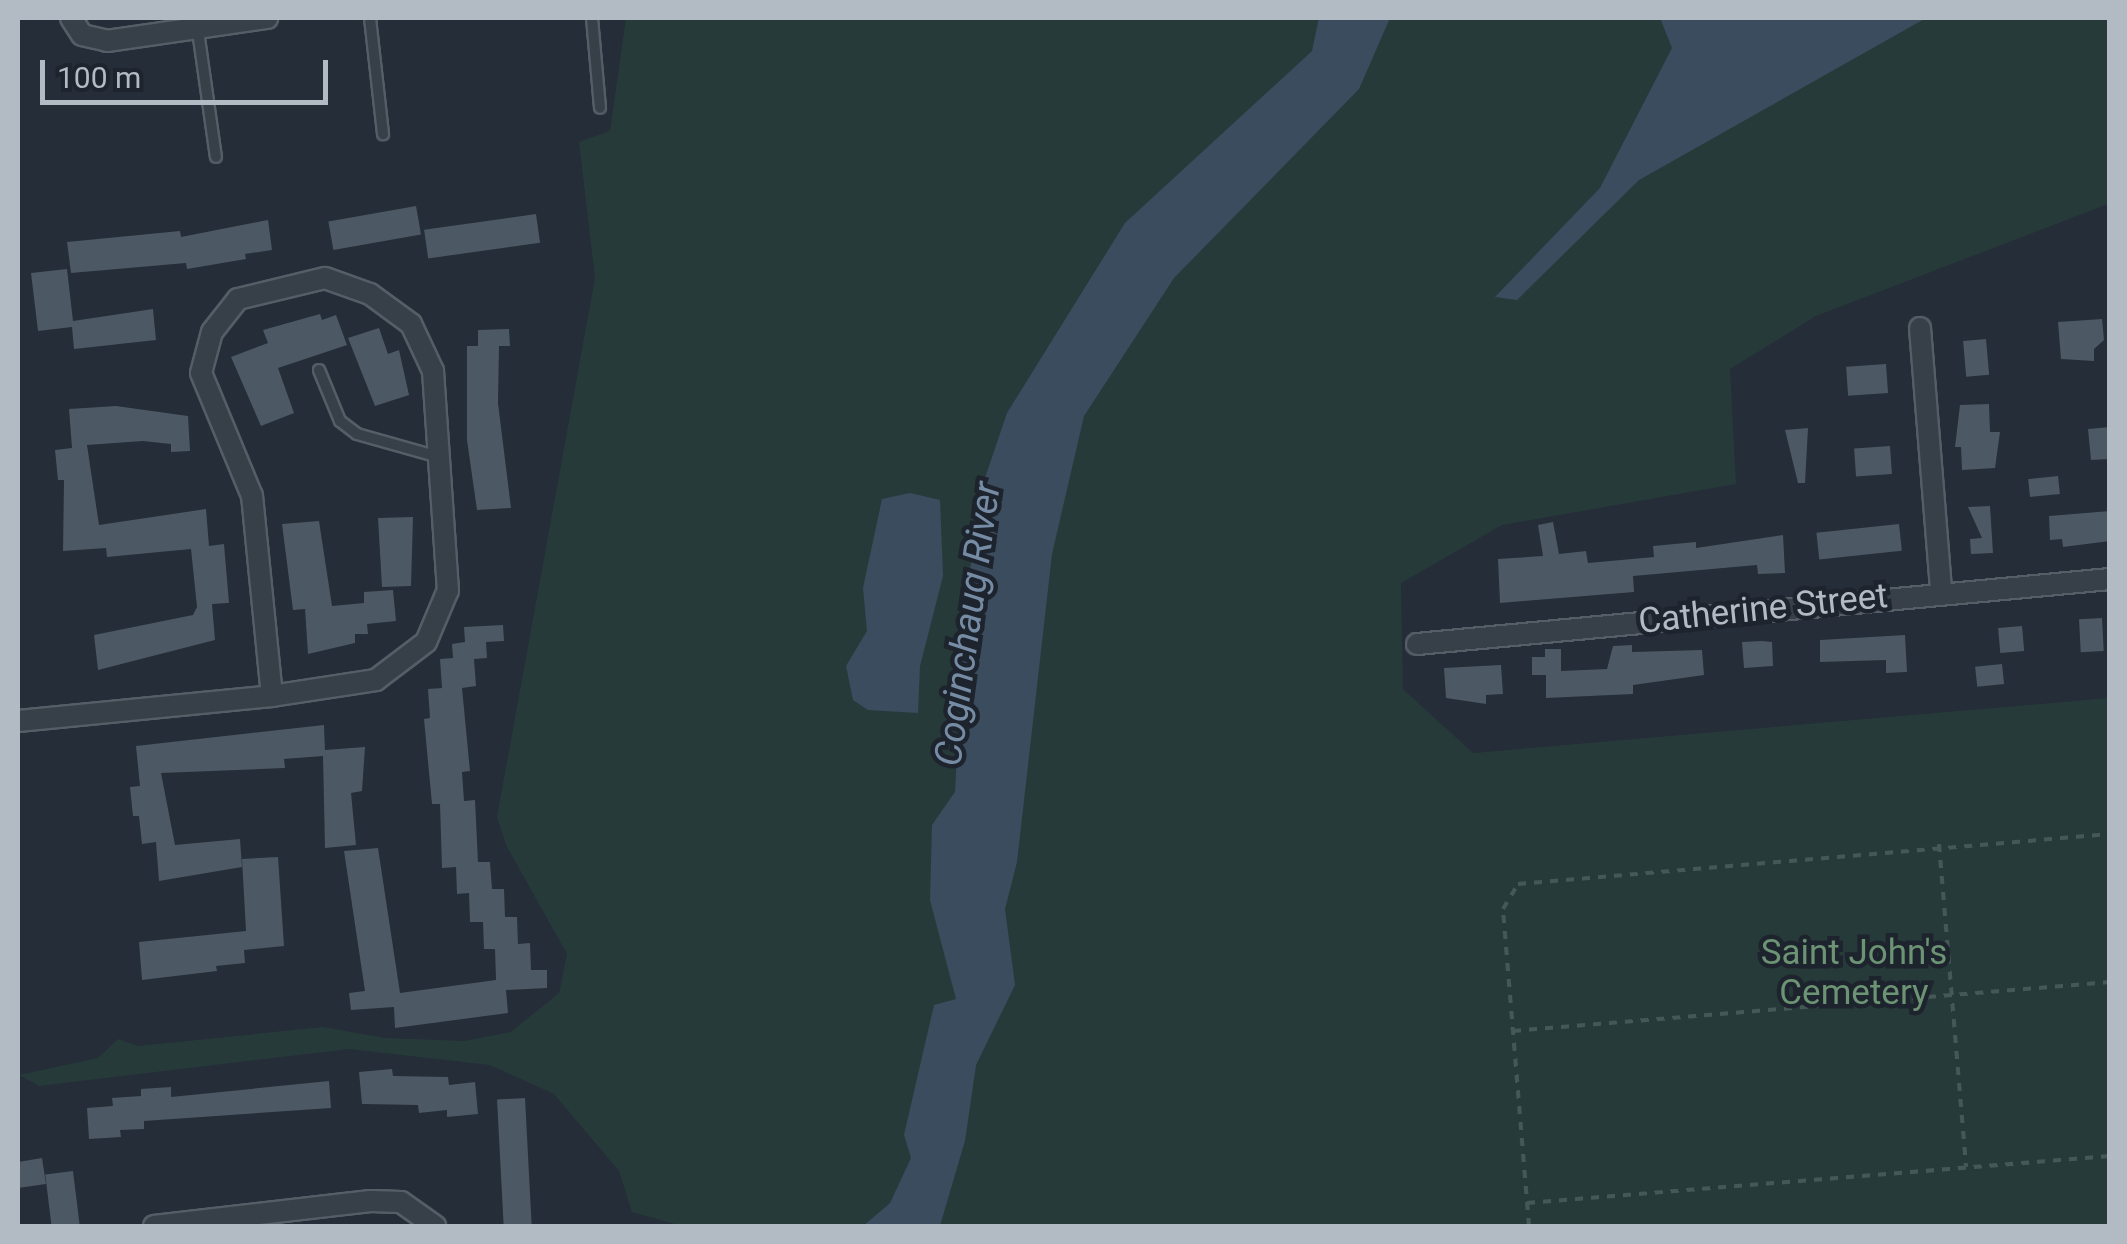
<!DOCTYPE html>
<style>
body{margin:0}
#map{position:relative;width:2127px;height:1244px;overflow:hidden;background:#242d38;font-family:Roboto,sans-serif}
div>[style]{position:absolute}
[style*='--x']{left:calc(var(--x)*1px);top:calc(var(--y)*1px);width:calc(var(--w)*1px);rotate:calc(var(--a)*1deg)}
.green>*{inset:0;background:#273a3a}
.water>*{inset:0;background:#3b4c5f}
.building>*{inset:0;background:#4c5863;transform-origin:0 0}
.path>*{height:4px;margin-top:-2px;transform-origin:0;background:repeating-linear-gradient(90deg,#465758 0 8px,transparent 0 16px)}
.roads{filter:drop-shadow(2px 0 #555d66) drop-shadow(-2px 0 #555d66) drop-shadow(0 2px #555d66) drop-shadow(0 -2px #555d66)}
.service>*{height:10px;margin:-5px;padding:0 5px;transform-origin:5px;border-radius:5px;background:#373f48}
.minor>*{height:20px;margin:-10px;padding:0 10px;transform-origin:10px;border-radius:10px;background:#373f48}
span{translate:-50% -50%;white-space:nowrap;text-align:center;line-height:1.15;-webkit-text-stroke:9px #1d242d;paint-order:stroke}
.street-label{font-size:35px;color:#b2bac4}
.park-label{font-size:35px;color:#6c9373}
.water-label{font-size:38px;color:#768ca5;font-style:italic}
.frame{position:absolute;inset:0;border:20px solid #b2bac4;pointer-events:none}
.scale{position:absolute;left:40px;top:60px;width:288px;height:45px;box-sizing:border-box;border:5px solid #b2bac4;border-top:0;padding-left:12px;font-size:30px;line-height:35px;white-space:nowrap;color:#b2bac4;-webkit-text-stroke:8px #1d242d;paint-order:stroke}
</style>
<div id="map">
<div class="green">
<i style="clip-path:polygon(626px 18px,2109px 18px,2108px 204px,1816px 316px,1730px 369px,1736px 484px,1502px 525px,1401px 583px,1403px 689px,1473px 753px,2109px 698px,2109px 1226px,940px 1226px,965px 1141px,904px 1135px,912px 1158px,890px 1203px,863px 1226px,682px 1226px,632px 1212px,619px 1171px,554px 1094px,490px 1065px,349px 1049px,39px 1086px,19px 1075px,98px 1058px,118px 1039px,138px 1046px,323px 1027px,385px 1038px,464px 1041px,511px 1032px,559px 993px,567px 954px,506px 845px,497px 817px,595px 278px,579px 142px,610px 131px)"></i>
</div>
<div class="water">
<i style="clip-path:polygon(1319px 18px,1390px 18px,1359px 89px,1174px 278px,1084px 416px,1052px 554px,1017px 862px,1005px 909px,1015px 985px,976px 1065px,965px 1141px,940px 1226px,863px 1226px,890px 1203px,911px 1158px,904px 1135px,934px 1005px,956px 999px,930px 900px,932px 825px,955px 792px,966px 595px,984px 481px,1007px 413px,1125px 223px,1312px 51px)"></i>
<i style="clip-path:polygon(1660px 18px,1926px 18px,1639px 180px,1517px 300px,1495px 297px,1600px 188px,1672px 48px)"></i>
<i style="clip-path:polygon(910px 493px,940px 500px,943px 576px,920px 666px,918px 713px,868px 710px,853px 700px,846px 666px,867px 631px,863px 588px,882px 499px)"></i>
</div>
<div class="building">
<i style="left:416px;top:206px;width:29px;height:89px;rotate:80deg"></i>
<i style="left:536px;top:214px;width:29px;height:113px;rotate:82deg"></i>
<i style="clip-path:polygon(268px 220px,272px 250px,245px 254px,246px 259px,187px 269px,186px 263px,71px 273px,67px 242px,180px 231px,181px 237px)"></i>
<i style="clip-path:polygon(67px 269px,73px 321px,153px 309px,156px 340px,74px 349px,72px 327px,38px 331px,31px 273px)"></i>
<i style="clip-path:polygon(320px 314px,322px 320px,336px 315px,347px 345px,278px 368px,294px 413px,261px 426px,231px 357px,268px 343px,263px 330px)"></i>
<i style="clip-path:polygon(2102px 319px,2104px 340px,2094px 349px,2094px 361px,2061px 359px,2058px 322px)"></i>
<i style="clip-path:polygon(379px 328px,388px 354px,399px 350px,409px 395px,375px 406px,348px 338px)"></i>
<i style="clip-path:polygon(509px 329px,510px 346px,499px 346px,498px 403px,511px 508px,477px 510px,467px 440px,467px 346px,478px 346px,478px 330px)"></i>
<i style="left:1986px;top:339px;width:36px;height:23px;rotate:85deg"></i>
<i style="left:1886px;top:364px;width:29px;height:40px;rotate:86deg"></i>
<i style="clip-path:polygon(1989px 404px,1990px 432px,2000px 432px,1995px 468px,1962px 470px,1961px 447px,1955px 447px,1960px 405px)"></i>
<i style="clip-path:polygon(116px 406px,188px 416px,190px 451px,171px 452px,171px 444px,143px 441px,87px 445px,99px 525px,206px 509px,209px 546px,224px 544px,229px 603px,212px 604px,215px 640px,98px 670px,94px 635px,193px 615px,197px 607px,191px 549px,107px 557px,106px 548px,63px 551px,64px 480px,58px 480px,55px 450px,72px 448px,69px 409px)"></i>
<i style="clip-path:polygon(2110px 427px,2110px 459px,2091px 460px,2088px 429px)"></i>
<i style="clip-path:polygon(1808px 428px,1805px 483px,1798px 483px,1785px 430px)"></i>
<i style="left:1890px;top:446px;width:28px;height:36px;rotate:86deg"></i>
<i style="left:2058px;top:476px;width:18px;height:30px;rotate:84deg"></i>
<i style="clip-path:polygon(1990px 506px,1993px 553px,1971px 554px,1970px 539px,1982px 538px,1968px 507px)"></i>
<i style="clip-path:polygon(2110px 511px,2110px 541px,2063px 547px,2062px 539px,2050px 540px,2049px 516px)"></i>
<i style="clip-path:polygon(413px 517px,411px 586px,382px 587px,378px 518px)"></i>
<i style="clip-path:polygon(319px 521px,332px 606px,364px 603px,364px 592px,393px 590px,396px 621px,367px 624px,368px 634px,355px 634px,355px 643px,308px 654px,305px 609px,293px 610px,282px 524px)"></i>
<i style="clip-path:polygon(1553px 522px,1559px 554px,1586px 551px,1588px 563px,1654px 557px,1653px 546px,1696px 542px,1696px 548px,1783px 535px,1785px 573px,1758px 574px,1757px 565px,1633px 576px,1634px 592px,1500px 603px,1498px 559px,1543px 556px,1538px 525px)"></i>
<i style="left:1899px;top:524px;width:27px;height:83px;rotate:84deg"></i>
<i style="left:2102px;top:618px;width:33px;height:23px;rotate:87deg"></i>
<i style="clip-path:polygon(503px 625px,504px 641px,486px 642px,487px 658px,474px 659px,476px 686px,462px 688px,470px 771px,462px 772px,464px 801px,475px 800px,478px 862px,490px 862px,492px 889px,504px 889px,505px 917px,517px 917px,518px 944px,530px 943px,531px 970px,547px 970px,547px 988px,506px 990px,508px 1013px,395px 1028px,394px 1007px,351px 1010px,349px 993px,365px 991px,344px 851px,378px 848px,400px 993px,496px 980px,495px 949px,484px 949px,483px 922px,470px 922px,469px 893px,457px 894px,456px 867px,442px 868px,440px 804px,432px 804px,424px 719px,430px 718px,428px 689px,442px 688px,440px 659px,453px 658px,452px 644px,465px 642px,464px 627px)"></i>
<i style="left:2022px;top:626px;width:25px;height:24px;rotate:85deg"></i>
<i style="clip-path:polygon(1905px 635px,1907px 672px,1886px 673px,1886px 660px,1820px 662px,1820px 640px)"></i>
<i style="clip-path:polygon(1762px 641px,1772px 642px,1773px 666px,1744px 668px,1742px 642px)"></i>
<i style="clip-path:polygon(1632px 645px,1632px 652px,1702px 650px,1704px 675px,1633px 685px,1633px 694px,1546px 698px,1546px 675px,1532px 675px,1532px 657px,1545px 657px,1545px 649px,1561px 649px,1561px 671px,1607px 669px,1613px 646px)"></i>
<i style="left:2002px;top:664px;width:20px;height:27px;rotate:84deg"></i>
<i style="clip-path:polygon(1501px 665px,1503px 694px,1486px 695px,1486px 704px,1446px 698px,1444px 668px)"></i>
<i style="clip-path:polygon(324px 725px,325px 750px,365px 747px,362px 791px,351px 793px,356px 845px,325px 848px,323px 756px,284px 759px,285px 768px,161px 773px,175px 845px,240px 839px,242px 867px,159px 881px,156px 842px,142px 844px,139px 816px,133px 816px,130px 787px,140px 786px,136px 746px)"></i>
<i style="clip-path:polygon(278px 857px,284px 946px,244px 950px,245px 963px,216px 966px,217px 971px,142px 980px,139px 942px,246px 931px,242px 859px)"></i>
<i style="clip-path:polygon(392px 1069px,393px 1076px,448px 1077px,449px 1085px,475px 1082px,478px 1114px,447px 1117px,447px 1110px,419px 1113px,418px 1105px,362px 1104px,359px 1072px)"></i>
<i style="clip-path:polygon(329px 1081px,331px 1108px,144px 1121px,144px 1129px,120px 1130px,121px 1137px,89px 1139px,87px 1108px,113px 1106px,112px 1098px,141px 1096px,141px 1089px,171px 1087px,171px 1097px)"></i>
<i style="left:525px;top:1098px;width:128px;height:28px;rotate:87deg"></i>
<i style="clip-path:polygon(42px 1158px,46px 1184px,18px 1188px,18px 1162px)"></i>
<i style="left:73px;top:1171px;width:55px;height:28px;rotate:83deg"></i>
</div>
<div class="path">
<i style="--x:1939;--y:844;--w:324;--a:85.2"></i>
<i style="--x:1513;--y:1031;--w:599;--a:-4.69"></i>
<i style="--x:1527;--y:1203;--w:585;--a:-4.61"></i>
<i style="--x:1529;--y:1226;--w:318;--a:-94.7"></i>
<i style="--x:1503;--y:909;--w:29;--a:-59"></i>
<i style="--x:1518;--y:884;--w:594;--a:-4.83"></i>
</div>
<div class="roads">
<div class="service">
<i style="--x:370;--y:18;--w:117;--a:83.6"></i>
<i style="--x:592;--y:18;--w:90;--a:84.9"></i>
<i style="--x:198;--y:31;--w:127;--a:81.9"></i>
<i style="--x:319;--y:370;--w:55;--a:67.6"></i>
<i style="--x:340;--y:421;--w:21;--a:37"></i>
<i style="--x:357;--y:434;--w:85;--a:15.7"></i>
</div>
<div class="minor">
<i style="--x:71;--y:18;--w:20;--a:57"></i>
<i style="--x:82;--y:35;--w:26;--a:13"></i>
<i style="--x:107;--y:41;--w:162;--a:-8.2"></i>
<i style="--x:325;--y:278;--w:48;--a:19.6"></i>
<i style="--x:370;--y:294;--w:51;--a:36.2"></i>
<i style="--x:411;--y:324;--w:52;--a:64.9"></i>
<i style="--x:433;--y:371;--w:220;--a:86.1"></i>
<i style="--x:448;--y:590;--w:56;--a:112.9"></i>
<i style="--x:426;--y:642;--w:63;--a:142.8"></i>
<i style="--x:376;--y:680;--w:105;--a:171.3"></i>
<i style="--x:272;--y:696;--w:201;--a:-95.7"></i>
<i style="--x:252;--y:496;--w:133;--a:-112.5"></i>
<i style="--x:201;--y:373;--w:42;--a:-75"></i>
<i style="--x:212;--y:332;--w:42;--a:-51.8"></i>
<i style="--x:238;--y:299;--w:89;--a:-13.6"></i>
<i style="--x:1920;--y:328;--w:264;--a:85.4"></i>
<i style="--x:1417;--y:644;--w:696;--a:-5.36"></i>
<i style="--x:18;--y:721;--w:255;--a:-5.6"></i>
<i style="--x:154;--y:1226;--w:218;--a:-6.6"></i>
<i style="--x:371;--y:1201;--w:30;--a:2"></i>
<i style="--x:401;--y:1202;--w:42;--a:35.2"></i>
</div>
</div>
<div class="street-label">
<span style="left:1763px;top:609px;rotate:-6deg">Catherine Street</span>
</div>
<div class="park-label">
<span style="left:1854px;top:973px">Saint John's<br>Cemetery</span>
</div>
<div class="water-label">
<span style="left:968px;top:624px;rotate:-82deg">Coginchaug River</span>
</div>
<div class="frame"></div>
<div class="scale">100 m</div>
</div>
